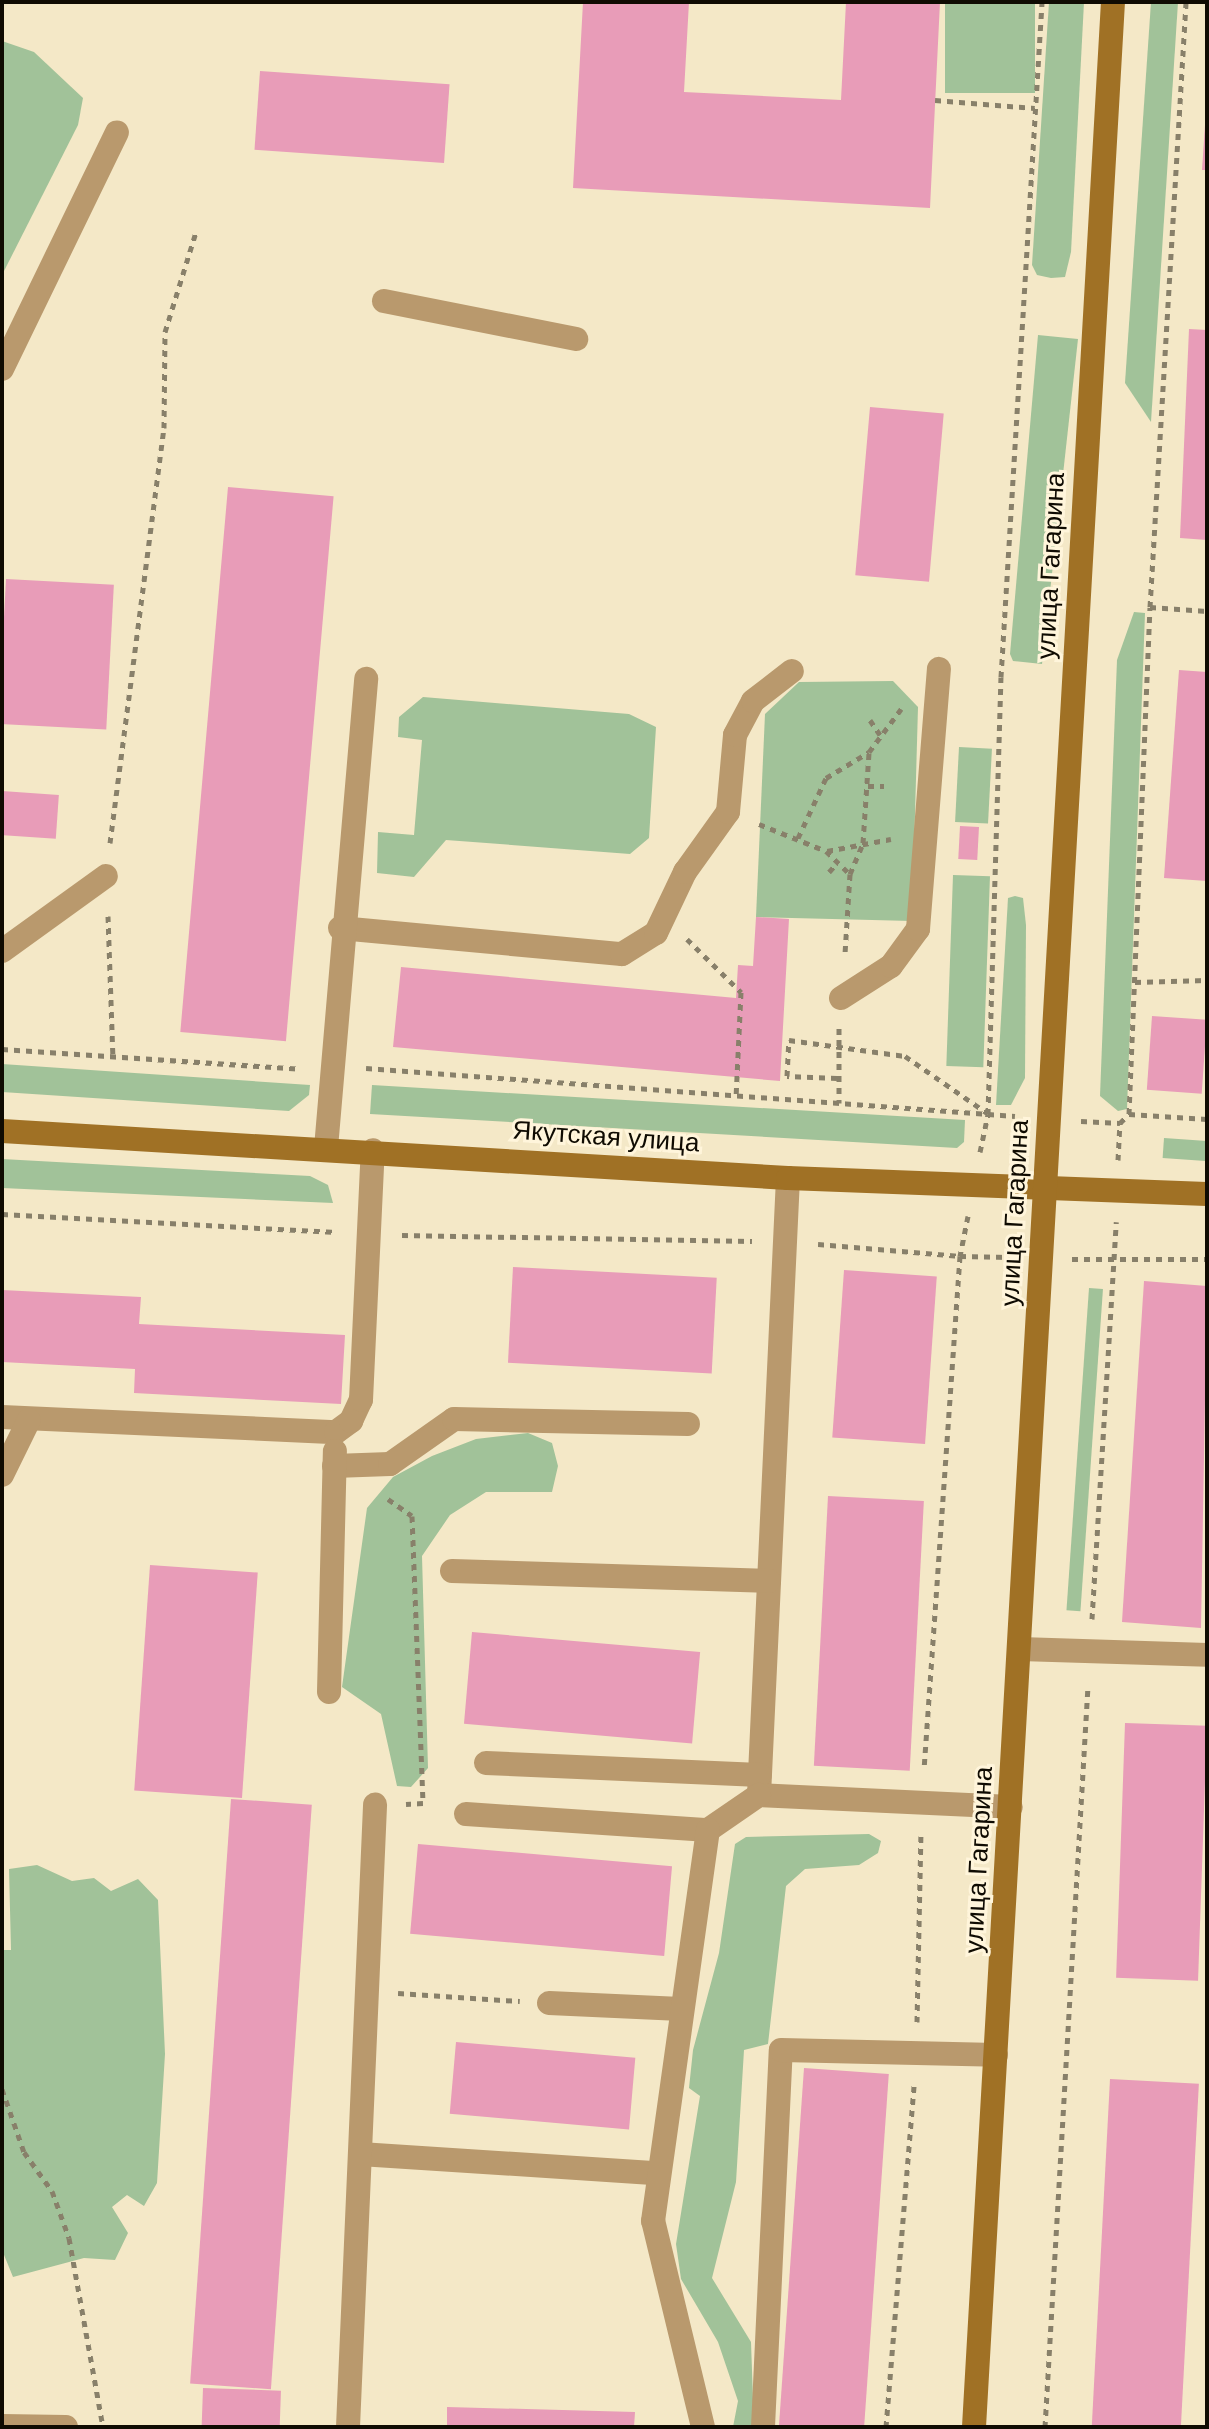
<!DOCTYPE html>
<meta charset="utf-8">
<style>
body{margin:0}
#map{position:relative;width:1209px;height:2429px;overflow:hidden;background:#f4e8c7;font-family:Helvetica,sans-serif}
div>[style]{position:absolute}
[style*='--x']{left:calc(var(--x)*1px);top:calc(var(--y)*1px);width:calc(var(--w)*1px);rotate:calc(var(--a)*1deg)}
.green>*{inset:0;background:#a1c299;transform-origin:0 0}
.building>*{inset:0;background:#e89cb8;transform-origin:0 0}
.path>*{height:5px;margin-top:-2.5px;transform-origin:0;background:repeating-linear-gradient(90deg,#88806a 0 6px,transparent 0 12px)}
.lane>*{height:24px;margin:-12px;padding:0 12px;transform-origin:12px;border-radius:12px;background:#b9996d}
.secondary>*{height:24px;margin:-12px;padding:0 12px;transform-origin:12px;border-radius:12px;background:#a07125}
span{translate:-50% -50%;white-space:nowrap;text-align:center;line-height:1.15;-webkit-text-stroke:6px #fff5db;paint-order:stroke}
.street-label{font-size:26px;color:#0f0b02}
.frame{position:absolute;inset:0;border:4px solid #0f0b02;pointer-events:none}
</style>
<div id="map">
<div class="green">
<i style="left:945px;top:2px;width:90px;height:91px"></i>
<i style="clip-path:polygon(1049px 2px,1084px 2px,1071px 252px,1065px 277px,1051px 278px,1037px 275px,1032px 265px)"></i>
<i style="clip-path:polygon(1151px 2px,1178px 2px,1151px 422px,1125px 383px)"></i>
<i style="clip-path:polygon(2px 41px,34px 52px,83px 98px,78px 125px,2px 275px)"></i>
<i style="clip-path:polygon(1038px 335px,1078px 339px,1042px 664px,1013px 661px,1010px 654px)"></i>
<i style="clip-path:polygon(1134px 612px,1145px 613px,1127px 1109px,1118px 1111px,1100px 1096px,1117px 660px)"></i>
<i style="clip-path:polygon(893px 681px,918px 707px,912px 921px,756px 917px,765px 714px,799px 682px)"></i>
<i style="clip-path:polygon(423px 697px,629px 714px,656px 727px,649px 838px,630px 854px,446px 840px,414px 877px,377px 873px,378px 832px,414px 835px,422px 740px,398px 737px,399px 717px)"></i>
<i style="left:959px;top:747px;width:33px;height:75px;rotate:3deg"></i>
<i style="left:953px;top:875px;width:37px;height:191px;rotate:2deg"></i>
<i style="clip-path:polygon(1015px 896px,1023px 898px,1026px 925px,1025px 1078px,1011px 1105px,996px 1105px,1008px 898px)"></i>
<i style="clip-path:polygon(2px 1064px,310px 1085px,309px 1095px,289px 1111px,2px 1092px)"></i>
<i style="clip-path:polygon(372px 1085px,965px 1120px,964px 1142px,957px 1148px,370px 1114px)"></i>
<i style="left:1164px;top:1138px;width:43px;height:20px;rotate:4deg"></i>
<i style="clip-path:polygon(2px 1159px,310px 1176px,328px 1185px,333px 1203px,2px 1188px)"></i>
<i style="left:1089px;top:1288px;width:14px;height:323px;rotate:4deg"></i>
<i style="clip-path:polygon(528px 1433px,552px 1443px,558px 1466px,552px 1492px,486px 1492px,450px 1515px,422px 1556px,428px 1768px,411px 1787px,397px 1786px,381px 1714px,342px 1687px,367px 1508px,393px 1477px,432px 1456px,476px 1439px)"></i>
<i style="clip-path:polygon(869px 1834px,881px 1841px,878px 1853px,859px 1865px,805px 1869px,786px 1886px,768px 2044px,744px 2050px,736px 2182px,712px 2278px,751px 2342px,754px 2427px,733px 2427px,738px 2401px,718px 2342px,681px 2279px,676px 2244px,700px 2096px,689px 2088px,693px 2050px,719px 1953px,735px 1844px,746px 1837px)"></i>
<i style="clip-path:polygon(37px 1865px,72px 1881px,94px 1878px,111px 1891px,138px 1879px,158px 1900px,165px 2054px,157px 2183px,144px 2206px,127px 2195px,112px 2207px,128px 2233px,115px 2260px,84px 2258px,13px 2277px,2px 2250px,2px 1950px,11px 1950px,9px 1869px)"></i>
</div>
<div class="building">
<i style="clip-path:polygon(583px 2px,689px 2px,684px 92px,841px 100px,846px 2px,940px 2px,930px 208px,573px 188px)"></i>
<i style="left:260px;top:71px;width:190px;height:79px;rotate:4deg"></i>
<i style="clip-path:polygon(1205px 125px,1207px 125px,1207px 170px,1202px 170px)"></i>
<i style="clip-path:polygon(1189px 329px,1207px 330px,1207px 540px,1180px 538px)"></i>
<i style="left:870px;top:407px;width:74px;height:169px;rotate:5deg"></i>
<i style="left:228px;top:487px;width:106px;height:547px;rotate:5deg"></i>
<i style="left:6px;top:579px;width:108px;height:145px;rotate:3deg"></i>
<i style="clip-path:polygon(1179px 670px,1207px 672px,1207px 881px,1164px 878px)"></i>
<i style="left:2px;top:791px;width:57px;height:44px;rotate:4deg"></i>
<i style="left:960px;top:826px;width:19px;height:33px;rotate:3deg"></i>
<i style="clip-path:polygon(756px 917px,789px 919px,780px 1081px,393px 1047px,401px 967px,736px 998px,738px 965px,753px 966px)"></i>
<i style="left:1152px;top:1016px;width:55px;height:74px;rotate:4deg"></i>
<i style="left:513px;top:1267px;width:204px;height:96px;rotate:3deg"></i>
<i style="left:844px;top:1270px;width:93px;height:168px;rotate:4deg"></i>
<i style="clip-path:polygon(1144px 1281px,1207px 1286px,1201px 1628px,1122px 1622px)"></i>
<i style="clip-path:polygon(2px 1290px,141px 1297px,139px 1324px,345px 1335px,341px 1404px,134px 1393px,135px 1369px,2px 1362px)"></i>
<i style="left:828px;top:1496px;width:96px;height:270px;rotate:3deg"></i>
<i style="left:150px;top:1565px;width:108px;height:226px;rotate:4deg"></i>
<i style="left:472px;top:1632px;width:229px;height:92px;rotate:5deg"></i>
<i style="left:1125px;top:1723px;width:82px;height:255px;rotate:2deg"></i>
<i style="left:231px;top:1799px;width:81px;height:586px;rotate:4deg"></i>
<i style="left:418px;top:1844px;width:255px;height:90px;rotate:5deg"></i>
<i style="left:456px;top:2042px;width:180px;height:72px;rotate:5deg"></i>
<i style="left:804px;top:2068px;width:85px;height:360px;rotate:4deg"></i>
<i style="left:1110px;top:2079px;width:89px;height:349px;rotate:3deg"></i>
<i style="left:203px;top:2388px;width:78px;height:39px;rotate:2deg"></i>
<i style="clip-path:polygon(447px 2407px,635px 2412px,634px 2427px,447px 2427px)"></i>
</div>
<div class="path">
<i style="--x:935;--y:100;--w:100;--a:4.6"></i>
<i style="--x:1150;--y:607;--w:57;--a:4"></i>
<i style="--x:870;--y:720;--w:18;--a:56"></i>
<i style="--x:868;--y:786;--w:16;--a:0"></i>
<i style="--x:759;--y:824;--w:72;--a:21.9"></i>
<i style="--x:826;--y:851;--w:33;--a:44"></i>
<i style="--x:850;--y:874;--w:80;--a:93.6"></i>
<i style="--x:798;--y:838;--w:66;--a:-65"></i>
<i style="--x:826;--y:778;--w:50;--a:-31.2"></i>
<i style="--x:869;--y:752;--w:54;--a:-53.3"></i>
<i style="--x:110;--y:843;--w:418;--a:-82.6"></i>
<i style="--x:164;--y:428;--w:96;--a:-89.4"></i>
<i style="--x:165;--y:332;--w:105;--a:-72.8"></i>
<i style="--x:827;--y:851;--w:65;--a:-10.6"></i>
<i style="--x:829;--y:872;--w:12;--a:-48"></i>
<i style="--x:850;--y:874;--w:34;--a:-67"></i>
<i style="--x:863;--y:843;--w:91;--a:-86.2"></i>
<i style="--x:108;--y:916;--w:141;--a:88"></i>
<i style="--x:687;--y:939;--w:76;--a:44.5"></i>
<i style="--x:741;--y:992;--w:106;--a:92.7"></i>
<i style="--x:1135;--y:982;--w:72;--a:-1.6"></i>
<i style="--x:839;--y:1028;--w:75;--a:90"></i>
<i style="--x:2;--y:1049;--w:299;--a:3.8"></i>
<i style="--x:366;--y:1068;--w:624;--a:4.23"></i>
<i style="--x:988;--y:1114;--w:437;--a:-88.3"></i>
<i style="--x:1001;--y:677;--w:676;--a:-86.52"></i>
<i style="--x:837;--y:1078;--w:50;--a:-177.7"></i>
<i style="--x:787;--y:1076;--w:36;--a:-87"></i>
<i style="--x:789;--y:1040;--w:117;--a:7.9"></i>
<i style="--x:905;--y:1056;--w:100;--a:34.8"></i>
<i style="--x:1129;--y:1114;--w:78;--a:3.7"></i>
<i style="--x:1081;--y:1121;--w:39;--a:3"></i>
<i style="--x:980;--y:1152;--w:39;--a:-78"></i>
<i style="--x:988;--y:1114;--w:27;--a:4"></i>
<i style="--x:1118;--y:1160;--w:37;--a:-87"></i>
<i style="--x:1120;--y:1123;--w:13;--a:-45"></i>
<i style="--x:1129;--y:1114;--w:507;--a:-87.63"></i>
<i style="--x:1150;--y:607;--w:606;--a:-86.59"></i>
<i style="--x:2;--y:1214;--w:335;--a:3.1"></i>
<i style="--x:968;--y:1216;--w:41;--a:101.3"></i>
<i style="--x:960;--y:1256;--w:50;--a:1.1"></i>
<i style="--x:402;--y:1235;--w:350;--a:1"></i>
<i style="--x:818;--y:1244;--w:143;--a:4.8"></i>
<i style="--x:960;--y:1256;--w:515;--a:94.01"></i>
<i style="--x:1072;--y:1259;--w:135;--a:0"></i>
<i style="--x:388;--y:1499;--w:29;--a:35"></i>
<i style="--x:412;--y:1516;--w:287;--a:87.8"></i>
<i style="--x:423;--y:1803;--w:17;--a:177"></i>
<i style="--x:1092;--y:1619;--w:398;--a:-86.5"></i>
<i style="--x:398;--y:1993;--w:122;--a:3.8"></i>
<i style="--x:917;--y:2022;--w:186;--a:-88.8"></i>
<i style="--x:2;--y:2089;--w:67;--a:70.8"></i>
<i style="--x:24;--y:2152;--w:48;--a:54.3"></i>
<i style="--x:52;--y:2191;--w:50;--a:70.1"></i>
<i style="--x:69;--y:2238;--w:192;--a:79.8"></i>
<i style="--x:886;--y:2427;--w:344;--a:-85.3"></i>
<i style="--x:1045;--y:2427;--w:743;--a:-86.68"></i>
</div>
<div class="lane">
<i style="--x:384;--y:301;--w:196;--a:11.2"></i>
<i style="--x:2;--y:369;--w:263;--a:-64.1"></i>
<i style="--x:340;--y:928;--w:283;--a:5.3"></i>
<i style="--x:622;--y:954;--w:40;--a:-32"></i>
<i style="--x:656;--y:933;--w:68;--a:-64.6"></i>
<i style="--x:685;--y:872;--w:74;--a:-54.4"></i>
<i style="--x:728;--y:812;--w:77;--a:-84.8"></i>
<i style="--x:735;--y:735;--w:38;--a:-62"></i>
<i style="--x:753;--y:701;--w:49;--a:-37.6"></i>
<i style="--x:2;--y:951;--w:128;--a:-35.8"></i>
<i style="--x:841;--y:998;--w:59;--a:-32.6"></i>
<i style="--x:891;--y:966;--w:46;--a:-53.9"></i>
<i style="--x:918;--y:929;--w:261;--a:-85.4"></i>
<i style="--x:326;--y:1148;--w:471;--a:-85.1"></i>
<i style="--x:788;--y:1178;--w:618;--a:92.69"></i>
<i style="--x:759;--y:1795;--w:252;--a:2.7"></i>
<i style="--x:2;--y:1417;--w:334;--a:2.6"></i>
<i style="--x:336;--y:1432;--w:19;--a:-36"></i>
<i style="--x:351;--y:1421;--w:23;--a:-65"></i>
<i style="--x:361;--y:1400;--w:250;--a:-87.3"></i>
<i style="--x:334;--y:1466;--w:56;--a:-2"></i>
<i style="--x:390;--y:1464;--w:78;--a:-35.1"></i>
<i style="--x:454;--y:1419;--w:234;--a:1.2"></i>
<i style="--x:2;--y:1475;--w:61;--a:-63.9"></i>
<i style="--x:452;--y:1571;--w:317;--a:1.8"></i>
<i style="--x:1020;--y:1649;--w:187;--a:1.8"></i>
<i style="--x:329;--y:1692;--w:241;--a:-88.6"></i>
<i style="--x:486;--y:1763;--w:274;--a:2.5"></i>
<i style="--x:466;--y:1814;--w:243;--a:3.8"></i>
<i style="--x:708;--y:1830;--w:62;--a:-34.5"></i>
<i style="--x:549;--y:2003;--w:132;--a:2.6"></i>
<i style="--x:360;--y:2154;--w:297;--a:3.7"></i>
<i style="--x:2;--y:2426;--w:64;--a:0.9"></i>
<i style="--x:348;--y:2427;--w:623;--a:-87.51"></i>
<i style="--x:703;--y:2427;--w:212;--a:-103.6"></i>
<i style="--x:653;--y:2221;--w:395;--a:-82"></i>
<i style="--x:763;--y:2427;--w:377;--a:-87.3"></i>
<i style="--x:781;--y:2050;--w:215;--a:1.3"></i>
</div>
<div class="secondary">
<i style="--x:2;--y:1131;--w:787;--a:3.42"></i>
<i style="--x:788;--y:1178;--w:419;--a:2.2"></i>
<i style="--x:974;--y:2427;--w:2429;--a:-86.72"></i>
</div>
<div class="street-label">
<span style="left:1051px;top:566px;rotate:-87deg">улица Гагарина</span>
<span style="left:606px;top:1137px;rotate:4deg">Якутская улица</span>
<span style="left:1015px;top:1213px;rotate:-87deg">улица Гагарина</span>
<span style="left:979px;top:1860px;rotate:-87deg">улица Гагарина</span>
</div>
<div class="frame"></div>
</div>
